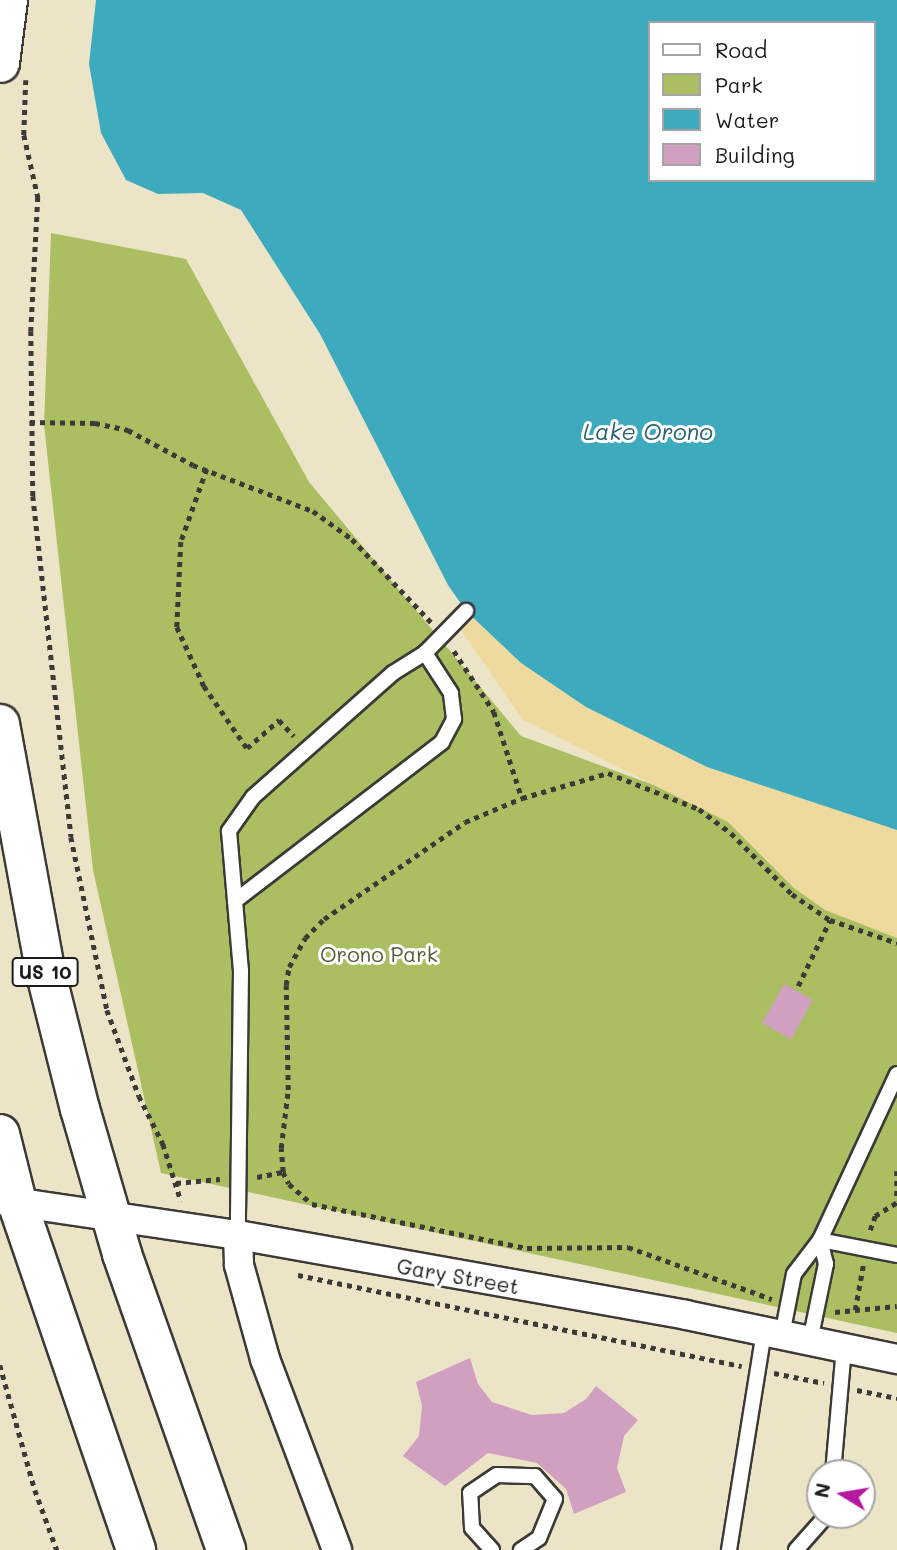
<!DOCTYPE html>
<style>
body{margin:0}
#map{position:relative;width:897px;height:1550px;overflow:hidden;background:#ece4c6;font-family:Mali,sans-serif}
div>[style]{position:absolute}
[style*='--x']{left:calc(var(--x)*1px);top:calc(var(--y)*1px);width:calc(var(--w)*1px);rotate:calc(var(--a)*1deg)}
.green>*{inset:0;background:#abbe61}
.sand>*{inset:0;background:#eeda9e}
.water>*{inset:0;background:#3eaabe}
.building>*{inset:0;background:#d1a0c1;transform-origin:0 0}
.path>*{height:4.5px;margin-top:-2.25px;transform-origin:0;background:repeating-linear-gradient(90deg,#3b3a36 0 5px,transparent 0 10px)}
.roads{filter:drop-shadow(2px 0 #3b3a36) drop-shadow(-2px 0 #3b3a36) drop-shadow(0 2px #3b3a36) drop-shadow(0 -2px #3b3a36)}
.lane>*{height:14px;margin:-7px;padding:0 7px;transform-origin:7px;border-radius:7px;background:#fff}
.street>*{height:28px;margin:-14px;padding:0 14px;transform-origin:14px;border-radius:14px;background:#fff}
.highway>*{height:38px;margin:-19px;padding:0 19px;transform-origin:19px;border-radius:19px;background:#fff}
span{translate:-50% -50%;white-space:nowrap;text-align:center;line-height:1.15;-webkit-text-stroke:6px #fff;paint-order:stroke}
.shield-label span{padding:2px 5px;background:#fff;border:2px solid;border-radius:5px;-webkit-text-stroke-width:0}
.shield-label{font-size:19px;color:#1c1c1c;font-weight:700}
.park-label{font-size:21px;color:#555d38}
.street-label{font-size:21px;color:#1c1c1c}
.water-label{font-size:23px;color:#2d636d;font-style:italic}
.legend{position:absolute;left:648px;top:21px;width:228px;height:161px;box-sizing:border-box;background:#fff;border:2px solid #a4a4a4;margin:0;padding:9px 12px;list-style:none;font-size:21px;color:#1c1c1c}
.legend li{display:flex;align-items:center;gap:14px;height:35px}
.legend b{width:35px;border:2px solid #a4a4a4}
.north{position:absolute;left:806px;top:1459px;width:70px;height:70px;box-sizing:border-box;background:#fff;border:2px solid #a4a4a4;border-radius:50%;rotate:281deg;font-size:19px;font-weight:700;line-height:28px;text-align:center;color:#1c1c1c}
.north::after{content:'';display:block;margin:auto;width:24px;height:32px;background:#b5179e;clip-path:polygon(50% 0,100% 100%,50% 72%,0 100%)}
</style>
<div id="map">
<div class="green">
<i style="clip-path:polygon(51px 233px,186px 259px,309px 482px,521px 736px,897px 875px,897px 1333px,161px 1173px,93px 870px,44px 425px)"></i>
</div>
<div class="sand">
<i style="clip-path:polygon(474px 619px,521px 663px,586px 707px,707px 767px,897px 830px,897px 938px,825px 910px,794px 888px,728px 822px,523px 720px,461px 630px)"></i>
</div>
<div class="water">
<i style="clip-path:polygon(evenodd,96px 0,897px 0,897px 830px,707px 767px,586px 707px,521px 663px,466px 611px,448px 585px,320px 334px,241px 210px,203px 193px,158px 194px,126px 180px,101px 133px,89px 64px,96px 0,650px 23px,874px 23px,874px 180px,650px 180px,650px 23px)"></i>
</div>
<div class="building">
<i style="left:784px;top:984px;width:33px;height:45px;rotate:29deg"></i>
<i style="clip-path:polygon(470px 1358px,478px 1384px,492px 1402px,532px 1415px,564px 1413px,586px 1399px,596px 1386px,638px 1420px,624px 1436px,617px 1468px,626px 1492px,574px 1514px,566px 1489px,537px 1463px,488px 1453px,445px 1486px,403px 1456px,419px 1436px,422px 1406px,416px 1382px)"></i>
</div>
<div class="path">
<i style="--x:26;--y:80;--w:55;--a:92.1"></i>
<i style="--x:24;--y:135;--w:64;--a:77.3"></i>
<i style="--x:38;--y:197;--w:134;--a:93"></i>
<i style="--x:31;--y:331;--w:165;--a:89.3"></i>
<i style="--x:33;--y:496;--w:343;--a:83.6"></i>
<i style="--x:71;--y:837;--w:177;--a:78.2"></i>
<i style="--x:107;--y:1010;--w:92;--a:69.6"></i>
<i style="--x:139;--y:1096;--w:54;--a:63.4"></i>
<i style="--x:163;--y:1144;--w:60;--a:72.5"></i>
<i style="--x:30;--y:422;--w:65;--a:0.9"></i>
<i style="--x:95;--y:423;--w:34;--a:12"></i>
<i style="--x:128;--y:430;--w:74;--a:28.3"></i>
<i style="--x:193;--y:465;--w:129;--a:21"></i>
<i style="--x:313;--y:511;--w:48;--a:35.7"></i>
<i style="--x:352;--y:539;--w:115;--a:46.4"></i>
<i style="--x:207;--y:469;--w:77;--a:109.6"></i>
<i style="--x:181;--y:542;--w:85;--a:92.7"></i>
<i style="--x:177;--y:627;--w:65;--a:65.4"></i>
<i style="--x:204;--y:686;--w:75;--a:55.3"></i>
<i style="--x:247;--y:748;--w:43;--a:-41.2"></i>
<i style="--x:279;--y:720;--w:22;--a:47"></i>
<i style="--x:454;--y:651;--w:73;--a:56.7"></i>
<i style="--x:494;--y:712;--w:90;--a:72"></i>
<i style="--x:798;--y:986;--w:73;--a:-64.1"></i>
<i style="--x:897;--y:1171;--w:30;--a:90"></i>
<i style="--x:283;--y:1172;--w:24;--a:-95"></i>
<i style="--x:281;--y:1148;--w:58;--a:-83.1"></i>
<i style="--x:288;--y:1090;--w:105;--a:-91.1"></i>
<i style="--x:286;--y:985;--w:18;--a:-81"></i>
<i style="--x:289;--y:967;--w:33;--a:-61"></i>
<i style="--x:305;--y:938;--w:27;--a:-45"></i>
<i style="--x:324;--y:919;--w:171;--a:-34.5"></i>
<i style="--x:465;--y:822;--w:62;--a:-22.8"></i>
<i style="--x:522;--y:798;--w:90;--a:-16.2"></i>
<i style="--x:608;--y:773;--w:98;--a:21.6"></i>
<i style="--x:699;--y:809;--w:40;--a:37"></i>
<i style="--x:731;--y:833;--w:86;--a:45"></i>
<i style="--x:792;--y:894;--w:46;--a:34.4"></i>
<i style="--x:830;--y:920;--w:71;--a:18.9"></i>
<i style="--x:257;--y:1177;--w:26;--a:-11"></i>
<i style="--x:283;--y:1172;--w:13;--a:63"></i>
<i style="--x:289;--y:1184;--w:30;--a:41"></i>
<i style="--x:312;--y:1204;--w:219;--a:11.6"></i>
<i style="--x:527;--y:1248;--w:101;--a:-0.6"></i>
<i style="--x:628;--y:1247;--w:153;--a:19.9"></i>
<i style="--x:176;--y:1183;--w:44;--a:-5.2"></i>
<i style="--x:870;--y:1230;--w:15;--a:-70"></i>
<i style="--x:875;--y:1216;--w:26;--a:-32"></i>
<i style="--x:298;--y:1275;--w:453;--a:11.6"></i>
<i style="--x:855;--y:1310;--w:45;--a:-79.7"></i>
<i style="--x:835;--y:1312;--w:62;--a:-5.5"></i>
<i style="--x:0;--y:1365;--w:130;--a:74.4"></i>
<i style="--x:35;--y:1490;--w:64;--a:69.9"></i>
<i style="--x:774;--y:1373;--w:51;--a:11.3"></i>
<i style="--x:857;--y:1390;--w:41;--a:11.3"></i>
</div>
<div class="roads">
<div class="lane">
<i style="--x:425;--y:653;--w:59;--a:-45.7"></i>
<i style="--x:235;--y:901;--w:261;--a:-37.5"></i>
<i style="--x:442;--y:742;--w:26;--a:-62"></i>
<i style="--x:454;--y:719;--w:26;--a:-97"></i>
<i style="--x:451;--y:693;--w:48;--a:-123"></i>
<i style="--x:425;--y:653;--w:38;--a:148"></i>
<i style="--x:393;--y:673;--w:187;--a:138.5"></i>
<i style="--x:253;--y:797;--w:42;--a:125.2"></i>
<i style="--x:229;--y:831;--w:141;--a:85.1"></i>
<i style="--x:241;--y:971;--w:264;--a:90.7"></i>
<i style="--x:820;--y:1240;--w:78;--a:11"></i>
<i style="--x:782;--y:1335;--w:62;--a:-78.9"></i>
<i style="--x:794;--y:1274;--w:43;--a:-52.6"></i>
<i style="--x:820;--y:1240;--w:183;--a:-65.1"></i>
<i style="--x:810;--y:1341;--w:79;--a:-78.3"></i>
<i style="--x:826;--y:1264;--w:25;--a:-104"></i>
<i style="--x:833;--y:1473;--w:125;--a:-85"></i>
<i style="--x:492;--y:1550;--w:30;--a:-132"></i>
<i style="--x:472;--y:1528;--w:35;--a:-93"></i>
<i style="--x:470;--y:1493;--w:32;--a:-34"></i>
<i style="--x:497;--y:1475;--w:38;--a:2"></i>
<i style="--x:535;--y:1476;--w:30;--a:49"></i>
<i style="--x:555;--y:1499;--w:42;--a:112.3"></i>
<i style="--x:539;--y:1538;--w:22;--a:146"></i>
<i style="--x:729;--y:1550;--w:222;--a:-80.9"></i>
<i style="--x:796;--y:1550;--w:47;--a:-48.5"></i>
</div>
<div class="street">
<i style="--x:0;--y:1200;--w:241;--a:8.4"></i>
<i style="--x:238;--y:1235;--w:455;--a:10.1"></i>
<i style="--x:686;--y:1315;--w:216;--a:11.8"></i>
<i style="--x:238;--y:1235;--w:30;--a:88"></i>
<i style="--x:239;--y:1265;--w:98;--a:74.5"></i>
<i style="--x:265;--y:1359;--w:204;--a:69.3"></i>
</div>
<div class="highway">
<i style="--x:0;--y:63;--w:64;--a:-82.8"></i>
<i style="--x:0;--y:724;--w:254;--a:79.6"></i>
<i style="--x:46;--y:974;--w:139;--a:75.9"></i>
<i style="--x:80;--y:1109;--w:151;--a:73.8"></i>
<i style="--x:122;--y:1254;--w:314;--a:70.6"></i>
<i style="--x:0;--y:1134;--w:70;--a:76"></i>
<i style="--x:17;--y:1202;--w:368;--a:71.1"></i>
</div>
</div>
<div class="shield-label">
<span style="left:45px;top:972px">US 10</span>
</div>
<div class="park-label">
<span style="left:379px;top:954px">Orono Park</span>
</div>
<div class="street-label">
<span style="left:458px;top:1276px;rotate:10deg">Gary Street</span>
</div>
<div class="water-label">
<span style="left:648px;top:431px">Lake Orono</span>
</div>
<ul class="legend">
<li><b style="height:9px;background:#fff"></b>Road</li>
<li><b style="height:19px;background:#abbe61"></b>Park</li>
<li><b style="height:19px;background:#3eaabe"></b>Water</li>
<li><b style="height:19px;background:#d1a0c1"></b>Building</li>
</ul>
<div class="north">N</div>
</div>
